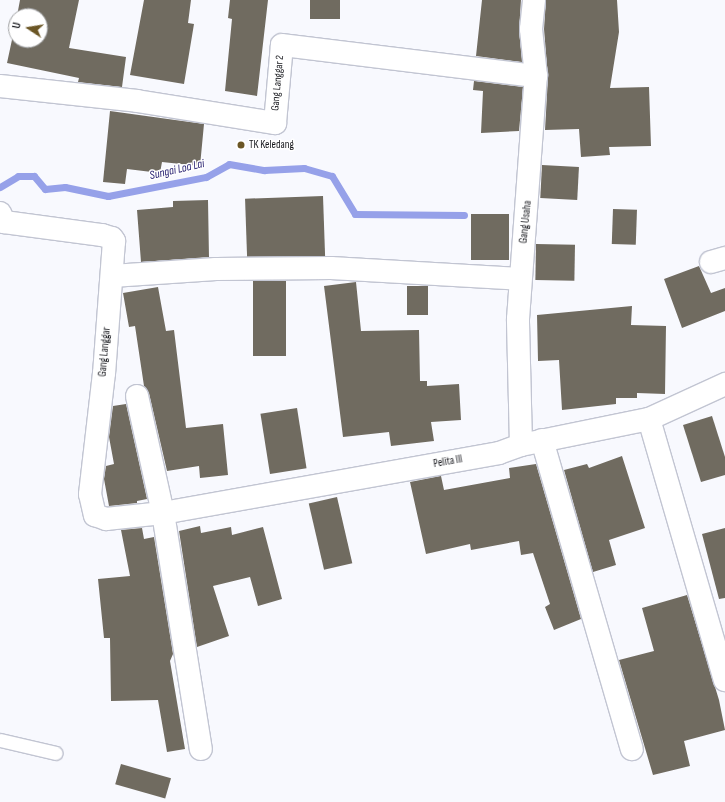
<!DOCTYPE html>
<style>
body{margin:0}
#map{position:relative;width:725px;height:802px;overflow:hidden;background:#f8f9fe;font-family:"Sofia Sans Condensed",sans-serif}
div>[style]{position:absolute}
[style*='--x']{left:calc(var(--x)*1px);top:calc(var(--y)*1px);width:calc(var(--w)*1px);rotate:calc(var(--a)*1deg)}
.stream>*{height:7px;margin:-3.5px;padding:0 3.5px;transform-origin:3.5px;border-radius:3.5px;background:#96a1e9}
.building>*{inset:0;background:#706b60;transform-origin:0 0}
.roads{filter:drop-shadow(1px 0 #c2c5d2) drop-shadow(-1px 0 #c2c5d2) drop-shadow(0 1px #c2c5d2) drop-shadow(0 -1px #c2c5d2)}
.lane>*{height:13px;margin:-6.5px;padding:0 6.5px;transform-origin:6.5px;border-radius:6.5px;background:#fff}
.street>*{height:22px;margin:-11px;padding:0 11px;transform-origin:11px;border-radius:11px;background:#fff}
.dots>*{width:11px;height:11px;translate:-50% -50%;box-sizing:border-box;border:2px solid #fff;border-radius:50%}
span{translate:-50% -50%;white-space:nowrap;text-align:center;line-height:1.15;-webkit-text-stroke:3px #fff;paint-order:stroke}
.street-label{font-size:11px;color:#17181d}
.poi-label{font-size:11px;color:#17181d}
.left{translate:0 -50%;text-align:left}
.water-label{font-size:12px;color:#211a6d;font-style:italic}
.north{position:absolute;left:8px;top:8px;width:40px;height:40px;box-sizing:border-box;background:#fff;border:1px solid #a2a3a5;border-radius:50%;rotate:282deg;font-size:11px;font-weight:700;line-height:16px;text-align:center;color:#17181d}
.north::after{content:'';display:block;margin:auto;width:14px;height:18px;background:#6b5625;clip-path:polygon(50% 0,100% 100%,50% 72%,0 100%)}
</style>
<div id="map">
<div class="stream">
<i style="--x:0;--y:187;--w:21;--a:-31"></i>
<i style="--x:18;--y:176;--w:16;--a:0"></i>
<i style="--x:34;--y:176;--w:17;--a:50"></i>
<i style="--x:45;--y:189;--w:20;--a:-6"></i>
<i style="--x:65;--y:187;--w:44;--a:11.8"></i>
<i style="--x:108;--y:196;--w:100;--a:-11"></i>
<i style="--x:206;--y:177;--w:26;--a:-29"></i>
<i style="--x:229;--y:164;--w:36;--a:10"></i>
<i style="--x:264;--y:170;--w:40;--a:-2.9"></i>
<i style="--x:304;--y:168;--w:29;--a:16"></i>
<i style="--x:332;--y:176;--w:44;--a:58.8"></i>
<i style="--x:355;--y:214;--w:109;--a:0.5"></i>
</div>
<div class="building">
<i style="clip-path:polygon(20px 0,79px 0,69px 48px,126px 57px,122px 87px,78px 82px,79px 78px,7px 63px,16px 21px,16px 40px,40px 40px,40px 16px,17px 16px)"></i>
<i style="clip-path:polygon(144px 0,191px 0,188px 23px,194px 24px,184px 84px,130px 75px)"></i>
<i style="clip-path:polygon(230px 0,268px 0,257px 96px,225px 91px,232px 19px,228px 18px)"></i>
<i style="left:310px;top:0;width:30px;height:19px"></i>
<i style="clip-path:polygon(482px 0,521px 0,519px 30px,522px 62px,476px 56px)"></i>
<i style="clip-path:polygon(546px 0,617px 0,619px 32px,610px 88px,649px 87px,651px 146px,609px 147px,610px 155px,581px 157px,579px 129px,545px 130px,548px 77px,544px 29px)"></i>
<i style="clip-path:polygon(474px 81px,523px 87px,519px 131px,481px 133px,483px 91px,473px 90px)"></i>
<i style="clip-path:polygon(110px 111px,204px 124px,200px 166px,162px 162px,160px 173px,127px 169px,125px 184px,103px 182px)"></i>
<i style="left:542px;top:165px;width:37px;height:33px;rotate:3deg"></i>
<i style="left:323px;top:196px;width:60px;height:78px;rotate:88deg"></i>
<i style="clip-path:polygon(208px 200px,209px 257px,141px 262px,137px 210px,173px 207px,173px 201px)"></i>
<i style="left:613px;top:209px;width:24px;height:35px;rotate:2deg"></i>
<i style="left:471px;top:214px;width:38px;height:46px"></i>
<i style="left:536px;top:244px;width:39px;height:36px;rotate:1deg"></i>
<i style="clip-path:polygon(699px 266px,711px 293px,725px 288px,725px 311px,682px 328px,664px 279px)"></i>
<i style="left:253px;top:281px;width:33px;height:75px"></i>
<i style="clip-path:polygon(356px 282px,361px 331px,419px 330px,420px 381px,427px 381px,427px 386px,459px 384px,461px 420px,431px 422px,434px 441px,391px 446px,389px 432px,343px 437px,324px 286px)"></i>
<i style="left:428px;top:286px;width:29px;height:21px;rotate:90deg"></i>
<i style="clip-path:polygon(158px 287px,166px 331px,174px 330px,186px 428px,223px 424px,228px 475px,200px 478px,199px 466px,167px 471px,149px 393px,144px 386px,135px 326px,129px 327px,123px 293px)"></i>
<i style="clip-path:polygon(632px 306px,631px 325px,666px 326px,665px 394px,637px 393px,637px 398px,616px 398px,616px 404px,562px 410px,559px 360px,538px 361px,537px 315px)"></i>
<i style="clip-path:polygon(126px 404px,147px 499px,137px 501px,137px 503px,109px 506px,104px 479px,106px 466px,114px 464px,109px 437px,113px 406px)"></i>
<i style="left:297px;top:408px;width:61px;height:37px;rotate:81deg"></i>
<i style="clip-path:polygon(712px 416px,725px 457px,725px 475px,701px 482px,683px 425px)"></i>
<i style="clip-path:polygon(622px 456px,645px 528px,609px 540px,616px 565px,593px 572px,564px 470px,587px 464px,589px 468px)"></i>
<i style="clip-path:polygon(536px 464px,581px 619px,554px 630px,545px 607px,550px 604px,533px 553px,521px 555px,519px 541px,471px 550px,470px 544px,426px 554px,410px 482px,441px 476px,444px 490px,510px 478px,509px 468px)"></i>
<i style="left:337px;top:497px;width:68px;height:29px;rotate:77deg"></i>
<i style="clip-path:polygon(200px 526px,201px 533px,231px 527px,232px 535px,263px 527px,282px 599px,258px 606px,250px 577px,213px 586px,229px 636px,197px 647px,179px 531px)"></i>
<i style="clip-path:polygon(142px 528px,144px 539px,154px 537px,173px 654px,170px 661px,185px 749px,167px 752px,158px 700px,111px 701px,110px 638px,104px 638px,98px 579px,130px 576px,121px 530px)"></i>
<i style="clip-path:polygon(725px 528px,725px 598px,719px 599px,702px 534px)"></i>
<i style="clip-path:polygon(687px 595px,719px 700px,725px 730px,684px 741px,690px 766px,653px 775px,619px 660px,654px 651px,642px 608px)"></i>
<i style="left:121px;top:764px;width:52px;height:21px;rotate:16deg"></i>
</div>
<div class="roads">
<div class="lane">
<i style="--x:0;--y:740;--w:57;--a:13.1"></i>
</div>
<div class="street">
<i style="--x:0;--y:86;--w:138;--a:6.2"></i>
<i style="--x:137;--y:101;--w:140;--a:9.1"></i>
<i style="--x:275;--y:123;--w:78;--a:-84.9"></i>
<i style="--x:282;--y:45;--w:256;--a:7"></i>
<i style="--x:0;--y:213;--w:10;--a:66"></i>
<i style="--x:4;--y:222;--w:99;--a:7.6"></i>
<i style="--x:102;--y:235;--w:10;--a:17"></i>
<i style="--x:112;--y:238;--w:4;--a:56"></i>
<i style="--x:114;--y:241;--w:132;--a:94.3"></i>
<i style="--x:104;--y:373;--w:122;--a:96.6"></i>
<i style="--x:90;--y:494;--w:22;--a:77"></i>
<i style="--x:95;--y:515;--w:12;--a:20"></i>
<i style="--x:106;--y:519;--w:57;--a:-6"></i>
<i style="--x:163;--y:513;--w:341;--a:-10.1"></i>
<i style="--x:499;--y:453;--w:23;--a:-20"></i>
<i style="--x:521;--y:445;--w:131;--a:-11.5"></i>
<i style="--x:649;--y:419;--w:84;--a:-24.7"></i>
<i style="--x:711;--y:262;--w:15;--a:-16"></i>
<i style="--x:112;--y:276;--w:104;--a:-3.9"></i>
<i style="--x:216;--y:269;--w:115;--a:-0.5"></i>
<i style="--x:331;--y:268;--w:189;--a:3.3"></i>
<i style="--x:137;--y:396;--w:120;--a:77.5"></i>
<i style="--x:163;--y:513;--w:239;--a:80.9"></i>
<i style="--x:649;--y:419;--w:272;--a:73.8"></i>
<i style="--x:542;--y:440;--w:322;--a:73.8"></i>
<i style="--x:521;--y:445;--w:126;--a:-91.4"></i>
<i style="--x:518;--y:319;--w:244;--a:-85.8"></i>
<i style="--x:536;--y:76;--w:47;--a:-96.1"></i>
<i style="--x:531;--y:29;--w:29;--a:-84"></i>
</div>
</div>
<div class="dots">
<i style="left:241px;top:145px;background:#6b5625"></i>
</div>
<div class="street-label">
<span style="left:278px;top:83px;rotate:-85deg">Gang Langgar 2</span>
<span style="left:526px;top:222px;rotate:-84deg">Gang Usaha</span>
<span style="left:105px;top:352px;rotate:-85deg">Gang Langgar</span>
<span style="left:448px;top:462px;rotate:-10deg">Pelita III</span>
</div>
<div class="poi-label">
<span class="left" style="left:249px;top:145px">TK Keledang</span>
</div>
<div class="water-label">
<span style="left:177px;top:170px;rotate:-13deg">Sungai Loa Lai</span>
</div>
<div class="north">U</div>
</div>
